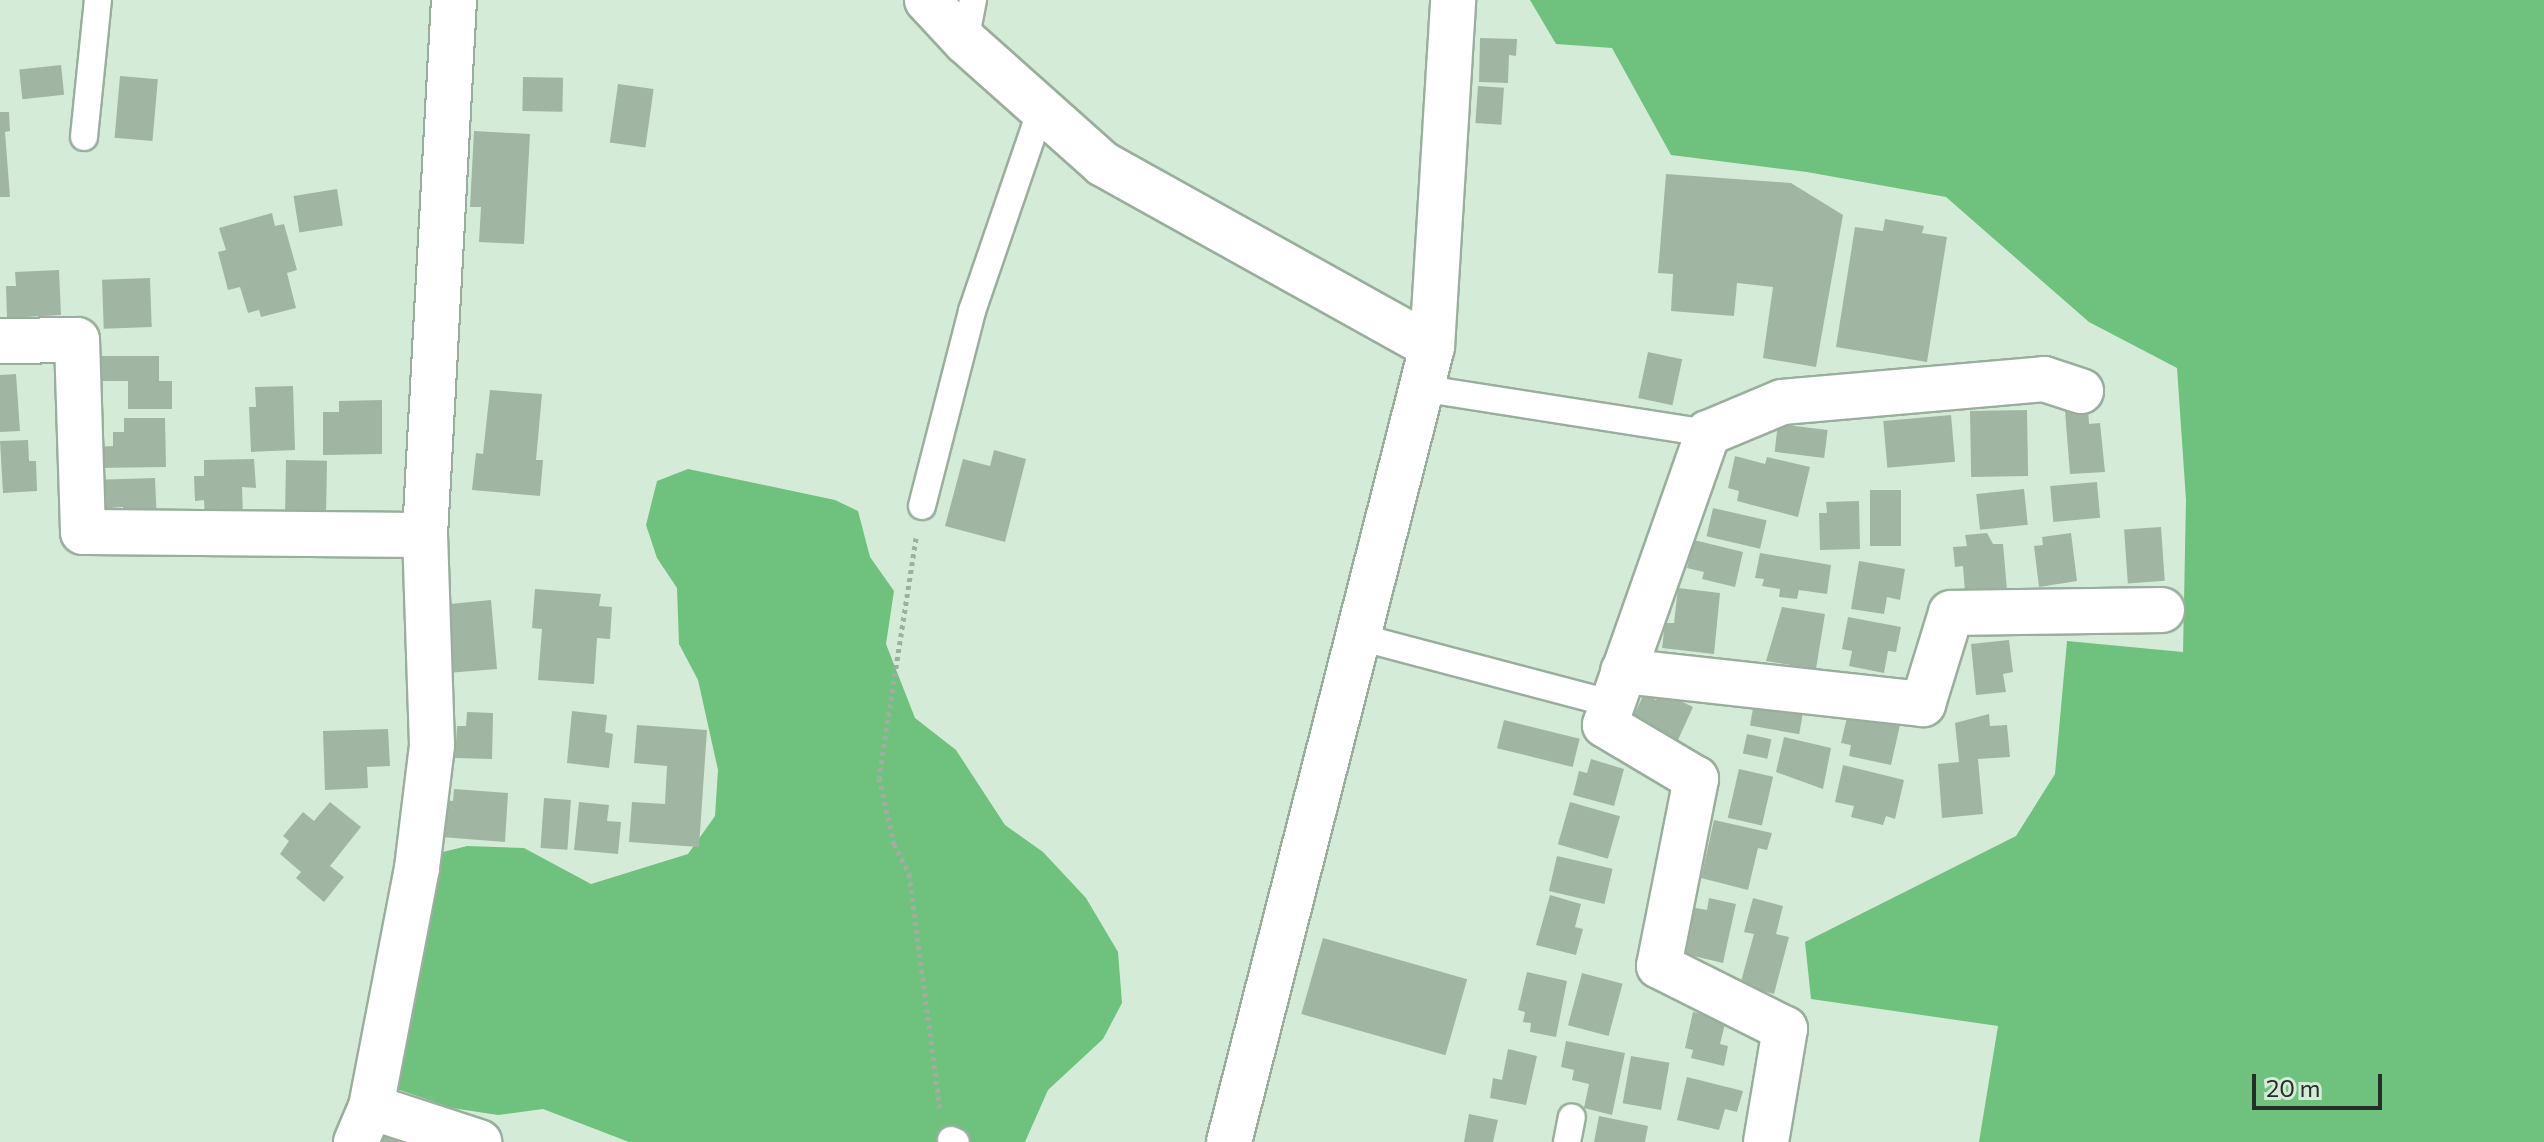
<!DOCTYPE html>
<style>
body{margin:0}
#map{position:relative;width:2544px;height:1142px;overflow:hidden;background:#d4ecd7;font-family:Commissioner,sans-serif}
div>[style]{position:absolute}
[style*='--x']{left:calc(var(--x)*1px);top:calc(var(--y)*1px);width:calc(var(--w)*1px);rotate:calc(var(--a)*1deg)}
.forest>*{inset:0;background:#6ec27e}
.building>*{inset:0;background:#a0b6a3;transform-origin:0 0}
.path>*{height:5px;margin-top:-2.5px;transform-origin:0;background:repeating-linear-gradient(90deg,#9db0a0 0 4px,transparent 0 8px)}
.roads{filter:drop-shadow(2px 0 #99af9c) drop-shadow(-2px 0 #99af9c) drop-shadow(0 2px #99af9c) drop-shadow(0 -2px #99af9c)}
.service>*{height:26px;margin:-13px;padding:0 13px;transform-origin:13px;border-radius:13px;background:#fff}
.minor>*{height:44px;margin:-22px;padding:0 22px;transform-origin:22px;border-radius:22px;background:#fff}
span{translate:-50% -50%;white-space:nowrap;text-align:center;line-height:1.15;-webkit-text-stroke:8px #d4ecd7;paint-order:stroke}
.scale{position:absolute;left:2252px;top:1074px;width:130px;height:36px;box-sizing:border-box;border:4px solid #242d26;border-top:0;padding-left:10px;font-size:24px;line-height:28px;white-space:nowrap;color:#242d26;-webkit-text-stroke:6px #d4ecd7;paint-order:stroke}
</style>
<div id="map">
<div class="forest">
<i style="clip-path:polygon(1530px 0,2544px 0,2544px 1142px,1979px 1142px,1998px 1026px,1811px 999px,1805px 942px,2016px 836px,2055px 774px,2067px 641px,2183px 652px,2186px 500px,2177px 368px,2089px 322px,1946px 197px,1807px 172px,1671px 155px,1612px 48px,1556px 44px)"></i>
<i style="clip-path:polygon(688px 469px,835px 500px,858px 511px,870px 557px,894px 591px,886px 644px,915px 718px,956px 750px,1005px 825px,1043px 852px,1086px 898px,1118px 952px,1122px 1003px,1103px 1039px,1048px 1090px,1025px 1142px,629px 1142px,543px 1109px,498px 1115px,452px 1108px,397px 1089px,428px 872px,443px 852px,467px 846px,524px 848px,591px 884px,688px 854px,715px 816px,718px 770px,698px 680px,679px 644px,677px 588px,657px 558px,646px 525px,657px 481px)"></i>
</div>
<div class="building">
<i style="clip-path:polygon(1480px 38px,1517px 39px,1516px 56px,1509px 55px,1508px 83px,1479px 82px)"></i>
<i style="left:61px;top:65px;width:30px;height:42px;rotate:84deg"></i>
<i style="left:120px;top:76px;width:38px;height:62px;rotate:5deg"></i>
<i style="left:523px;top:77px;width:40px;height:34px;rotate:1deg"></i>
<i style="left:618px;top:84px;width:36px;height:59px;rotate:8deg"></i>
<i style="left:1478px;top:86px;width:26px;height:37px;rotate:4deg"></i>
<i style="clip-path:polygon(0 112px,9px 112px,10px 131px,5px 132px,10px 197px,0 197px)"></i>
<i style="clip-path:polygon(474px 131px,530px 134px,524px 244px,479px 242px,481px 207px,470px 207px)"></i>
<i style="clip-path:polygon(1666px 174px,1791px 183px,1843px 215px,1816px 367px,1763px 358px,1773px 287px,1737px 283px,1734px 316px,1671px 311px,1673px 274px,1658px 273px)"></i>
<i style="left:337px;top:189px;width:37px;height:44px;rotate:81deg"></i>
<i style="clip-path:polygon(272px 213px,275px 226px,284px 224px,297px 270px,287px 273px,296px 308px,261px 317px,259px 310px,248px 313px,240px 287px,228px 290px,218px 252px,226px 250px,219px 228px)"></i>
<i style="clip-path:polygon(1885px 219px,1924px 226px,1922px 233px,1947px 237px,1927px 362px,1836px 347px,1855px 227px,1883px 231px)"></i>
<i style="clip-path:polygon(59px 270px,61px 315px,7px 318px,6px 286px,16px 286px,15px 272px)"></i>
<i style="left:150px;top:278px;width:49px;height:48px;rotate:88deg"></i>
<i style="left:1648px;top:352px;width:35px;height:47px;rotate:12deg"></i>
<i style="clip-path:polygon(94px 356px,159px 356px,159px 381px,172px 381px,172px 409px,128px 409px,128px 381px,94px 381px)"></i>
<i style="clip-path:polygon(16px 374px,20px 431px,0 432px,0 375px)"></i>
<i style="clip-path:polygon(293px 386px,295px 450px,251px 452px,249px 407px,256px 407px,255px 387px)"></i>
<i style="clip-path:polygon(490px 390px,542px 394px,536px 460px,543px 460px,540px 496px,472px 490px,476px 453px,483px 454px)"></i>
<i style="clip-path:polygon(382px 400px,382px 454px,323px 455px,323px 412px,339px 412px,339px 401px)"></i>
<i style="clip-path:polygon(2088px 408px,2089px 424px,2100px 423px,2105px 472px,2070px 474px,2065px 411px)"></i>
<i style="left:2027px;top:410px;width:66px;height:57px;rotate:89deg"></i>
<i style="left:1951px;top:415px;width:47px;height:68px;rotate:85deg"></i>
<i style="clip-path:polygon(124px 418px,165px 418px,166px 467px,96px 468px,95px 447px,113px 446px,113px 432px,124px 432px)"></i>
<i style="left:1778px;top:424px;width:50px;height:28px;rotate:7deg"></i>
<i style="clip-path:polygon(28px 440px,29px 461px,36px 461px,37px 491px,3px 493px,0 441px)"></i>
<i style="clip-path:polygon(994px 450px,1026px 459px,1005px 542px,945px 526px,963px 459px,990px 466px)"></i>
<i style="clip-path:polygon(1735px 456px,1765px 464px,1767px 457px,1810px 467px,1798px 517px,1737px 501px,1739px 491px,1728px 488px)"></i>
<i style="clip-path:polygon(254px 459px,256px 488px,242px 487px,243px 517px,205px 518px,204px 500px,195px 501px,194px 476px,204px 476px,204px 460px)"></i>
<i style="left:286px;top:460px;width:41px;height:62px;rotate:1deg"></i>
<i style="clip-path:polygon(155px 478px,157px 523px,123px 524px,123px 507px,99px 509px,89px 480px)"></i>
<i style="left:2097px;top:482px;width:36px;height:47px;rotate:85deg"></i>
<i style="left:2024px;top:489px;width:36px;height:48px;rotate:84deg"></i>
<i style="left:1870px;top:490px;width:31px;height:56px"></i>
<i style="clip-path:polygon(1859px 501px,1860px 549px,1820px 550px,1819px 513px,1827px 513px,1826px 502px)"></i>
<i style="left:1713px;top:508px;width:55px;height:29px;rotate:13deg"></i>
<i style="left:2161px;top:527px;width:54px;height:37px;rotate:86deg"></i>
<i style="clip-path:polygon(1987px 533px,1993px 544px,2003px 544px,2007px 590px,1965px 593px,1963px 566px,1955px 567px,1953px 547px,1967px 546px,1965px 535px)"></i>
<i style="clip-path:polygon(2071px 533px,2077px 581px,2039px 587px,2034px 546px,2043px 545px,2042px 537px)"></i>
<i style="clip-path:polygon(1694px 540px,1743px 552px,1735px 587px,1702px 579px,1704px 572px,1687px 568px)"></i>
<i style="clip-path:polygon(1760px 553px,1831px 565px,1827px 594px,1799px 590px,1797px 599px,1779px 597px,1780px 589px,1762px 586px,1764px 579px,1755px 578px)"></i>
<i style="clip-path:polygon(1859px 561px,1905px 569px,1900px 600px,1887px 597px,1884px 614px,1851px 609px)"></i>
<i style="clip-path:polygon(1678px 588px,1720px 593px,1714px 654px,1662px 648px,1665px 623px,1674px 623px)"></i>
<i style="clip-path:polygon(535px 589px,601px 594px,599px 606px,612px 607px,610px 639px,597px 638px,594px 684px,538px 680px,542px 629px,532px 628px)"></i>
<i style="clip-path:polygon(491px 600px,497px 669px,447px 673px,442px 621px,451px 620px,450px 604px)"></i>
<i style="clip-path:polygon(1782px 607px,1825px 614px,1816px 669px,1766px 661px)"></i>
<i style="clip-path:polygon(1848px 617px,1901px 627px,1896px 652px,1888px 651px,1884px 673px,1849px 666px,1852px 651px,1842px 649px)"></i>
<i style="clip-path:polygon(2009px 640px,2013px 672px,2003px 674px,2006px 692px,1976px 695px,1971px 644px)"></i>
<i style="clip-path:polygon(1660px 691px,1693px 707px,1678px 740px,1632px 719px,1644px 694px,1656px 700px)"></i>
<i style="left:1755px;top:697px;width:50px;height:29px;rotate:10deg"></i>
<i style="clip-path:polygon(572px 711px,607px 715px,605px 732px,613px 734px,609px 768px,567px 763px)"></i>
<i style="clip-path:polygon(467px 712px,493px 713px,492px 759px,455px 758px,457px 726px,466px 726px)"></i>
<i style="clip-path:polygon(1848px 713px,1900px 725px,1891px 765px,1849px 756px,1851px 745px,1841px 743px)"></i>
<i style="clip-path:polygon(1989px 714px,1990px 726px,2007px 725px,2010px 757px,1978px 759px,1983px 814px,1942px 818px,1938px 764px,1959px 762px,1955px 723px)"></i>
<i style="left:1504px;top:720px;width:78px;height:29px;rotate:14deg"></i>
<i style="clip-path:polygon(637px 725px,707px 730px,699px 847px,629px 842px,632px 802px,665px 804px,667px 766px,634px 763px)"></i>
<i style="clip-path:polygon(388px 729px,390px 766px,367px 767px,368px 788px,325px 790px,323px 731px)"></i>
<i style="left:1747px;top:734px;width:25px;height:20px;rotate:12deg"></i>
<i style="clip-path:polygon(1784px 737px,1831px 748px,1823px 789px,1776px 772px)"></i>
<i style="clip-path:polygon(1591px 759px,1624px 769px,1614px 806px,1573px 795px,1579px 771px,1587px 773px)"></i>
<i style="clip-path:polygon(1843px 765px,1904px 780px,1895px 819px,1886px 816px,1883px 825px,1851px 817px,1854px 806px,1835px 802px)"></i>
<i style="left:1739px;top:769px;width:35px;height:50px;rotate:13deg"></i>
<i style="clip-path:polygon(454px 789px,508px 793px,505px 842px,441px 837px,443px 800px,453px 801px)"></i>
<i style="left:544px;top:798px;width:27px;height:50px;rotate:4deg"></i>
<i style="clip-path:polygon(330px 802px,361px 827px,330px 866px,344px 877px,324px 902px,296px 878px,301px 872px,280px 854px,289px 841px,283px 836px,303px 812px,314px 821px)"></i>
<i style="clip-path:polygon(579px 802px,609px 805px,607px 821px,621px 822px,618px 854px,574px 850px)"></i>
<i style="left:1570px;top:802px;width:52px;height:44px;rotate:16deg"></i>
<i style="clip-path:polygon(1714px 820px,1772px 833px,1767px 850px,1758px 848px,1748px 890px,1701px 878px)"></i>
<i style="left:1557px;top:856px;width:57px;height:36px;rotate:13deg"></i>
<i style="clip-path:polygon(1550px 895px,1581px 904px,1575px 927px,1583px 929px,1576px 955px,1536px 945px)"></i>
<i style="clip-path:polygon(1709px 898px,1736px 904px,1723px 963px,1681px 953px,1691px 907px,1707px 910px)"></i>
<i style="clip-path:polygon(1753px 898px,1783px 906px,1776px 934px,1789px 937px,1774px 994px,1740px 985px,1754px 934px,1744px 932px)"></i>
<i style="left:1323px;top:938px;width:150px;height:79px;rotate:16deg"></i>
<i style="clip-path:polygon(1527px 972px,1567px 981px,1556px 1037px,1530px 1032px,1531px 1023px,1523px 1022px,1525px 1012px,1518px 1010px)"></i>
<i style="left:1582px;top:973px;width:42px;height:54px;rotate:15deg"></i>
<i style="clip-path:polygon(1693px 1012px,1726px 1020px,1720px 1044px,1728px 1046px,1724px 1066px,1691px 1058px,1693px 1050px,1685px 1048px)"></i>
<i style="clip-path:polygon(1566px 1041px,1625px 1053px,1612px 1115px,1584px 1108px,1589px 1084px,1572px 1080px,1574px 1070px,1561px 1067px)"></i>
<i style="clip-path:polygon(1508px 1049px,1537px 1056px,1526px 1105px,1490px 1098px,1493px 1078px,1502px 1080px)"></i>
<i style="left:1631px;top:1056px;width:39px;height:48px;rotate:10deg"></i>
<i style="clip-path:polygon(1687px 1077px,1743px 1091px,1737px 1112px,1725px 1109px,1719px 1130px,1677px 1120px)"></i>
<i style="clip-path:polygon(1469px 1114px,1498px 1120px,1493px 1142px,1464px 1142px)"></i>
<i style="clip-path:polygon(1599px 1116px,1648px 1126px,1645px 1142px,1594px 1142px)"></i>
<i style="clip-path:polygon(377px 1131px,401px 1142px,372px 1142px)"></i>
</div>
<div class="path">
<i style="--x:916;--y:538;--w:243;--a:98.8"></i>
<i style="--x:879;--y:778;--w:68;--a:77.2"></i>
<i style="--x:894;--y:844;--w:34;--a:63"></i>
<i style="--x:909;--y:874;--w:237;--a:82.5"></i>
</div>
<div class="roads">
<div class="service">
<i style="--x:965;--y:41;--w:42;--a:-79"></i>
<i style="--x:84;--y:137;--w:138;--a:-84.2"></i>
<i style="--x:1420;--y:388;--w:291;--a:8.9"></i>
<i style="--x:922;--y:506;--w:201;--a:-75.6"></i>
<i style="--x:972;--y:311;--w:216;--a:-71.1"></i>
<i style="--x:1359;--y:637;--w:263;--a:14.8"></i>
<i style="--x:951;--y:1140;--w:5;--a:22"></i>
<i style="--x:1567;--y:1142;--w:25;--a:-79"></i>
</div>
<div class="minor">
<i style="--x:927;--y:0;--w:56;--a:47.2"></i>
<i style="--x:965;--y:41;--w:185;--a:41.7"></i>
<i style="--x:1103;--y:164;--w:376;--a:29.1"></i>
<i style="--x:0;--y:341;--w:77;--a:-0.7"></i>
<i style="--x:77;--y:340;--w:192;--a:88.2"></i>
<i style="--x:83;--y:532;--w:342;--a:0.5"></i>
<i style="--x:1623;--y:671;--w:302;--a:6.3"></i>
<i style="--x:1923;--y:704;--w:95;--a:-72.9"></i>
<i style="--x:1951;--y:613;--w:211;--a:-0.8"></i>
<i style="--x:371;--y:1107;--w:114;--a:18"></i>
<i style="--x:356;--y:1142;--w:38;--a:-67"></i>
<i style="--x:371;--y:1107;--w:243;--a:-79.1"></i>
<i style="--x:417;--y:868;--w:124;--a:-83"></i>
<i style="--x:432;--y:745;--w:210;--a:-91.9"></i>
<i style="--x:425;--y:535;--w:536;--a:-86.9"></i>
<i style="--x:1229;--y:1142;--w:821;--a:-75.68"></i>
<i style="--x:1432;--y:347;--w:348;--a:-86.5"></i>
<i style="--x:1766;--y:1142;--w:115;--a:-80.5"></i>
<i style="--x:1785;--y:1029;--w:141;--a:-153.4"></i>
<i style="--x:1659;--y:966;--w:191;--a:-78.8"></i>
<i style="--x:1696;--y:779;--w:106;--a:-149.3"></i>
<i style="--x:1605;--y:725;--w:310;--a:-70.6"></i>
<i style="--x:1708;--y:433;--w:80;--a:-22.7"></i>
<i style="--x:1782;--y:402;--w:263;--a:-5"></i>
<i style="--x:2044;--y:379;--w:39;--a:18"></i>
</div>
</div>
<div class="scale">20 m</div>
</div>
